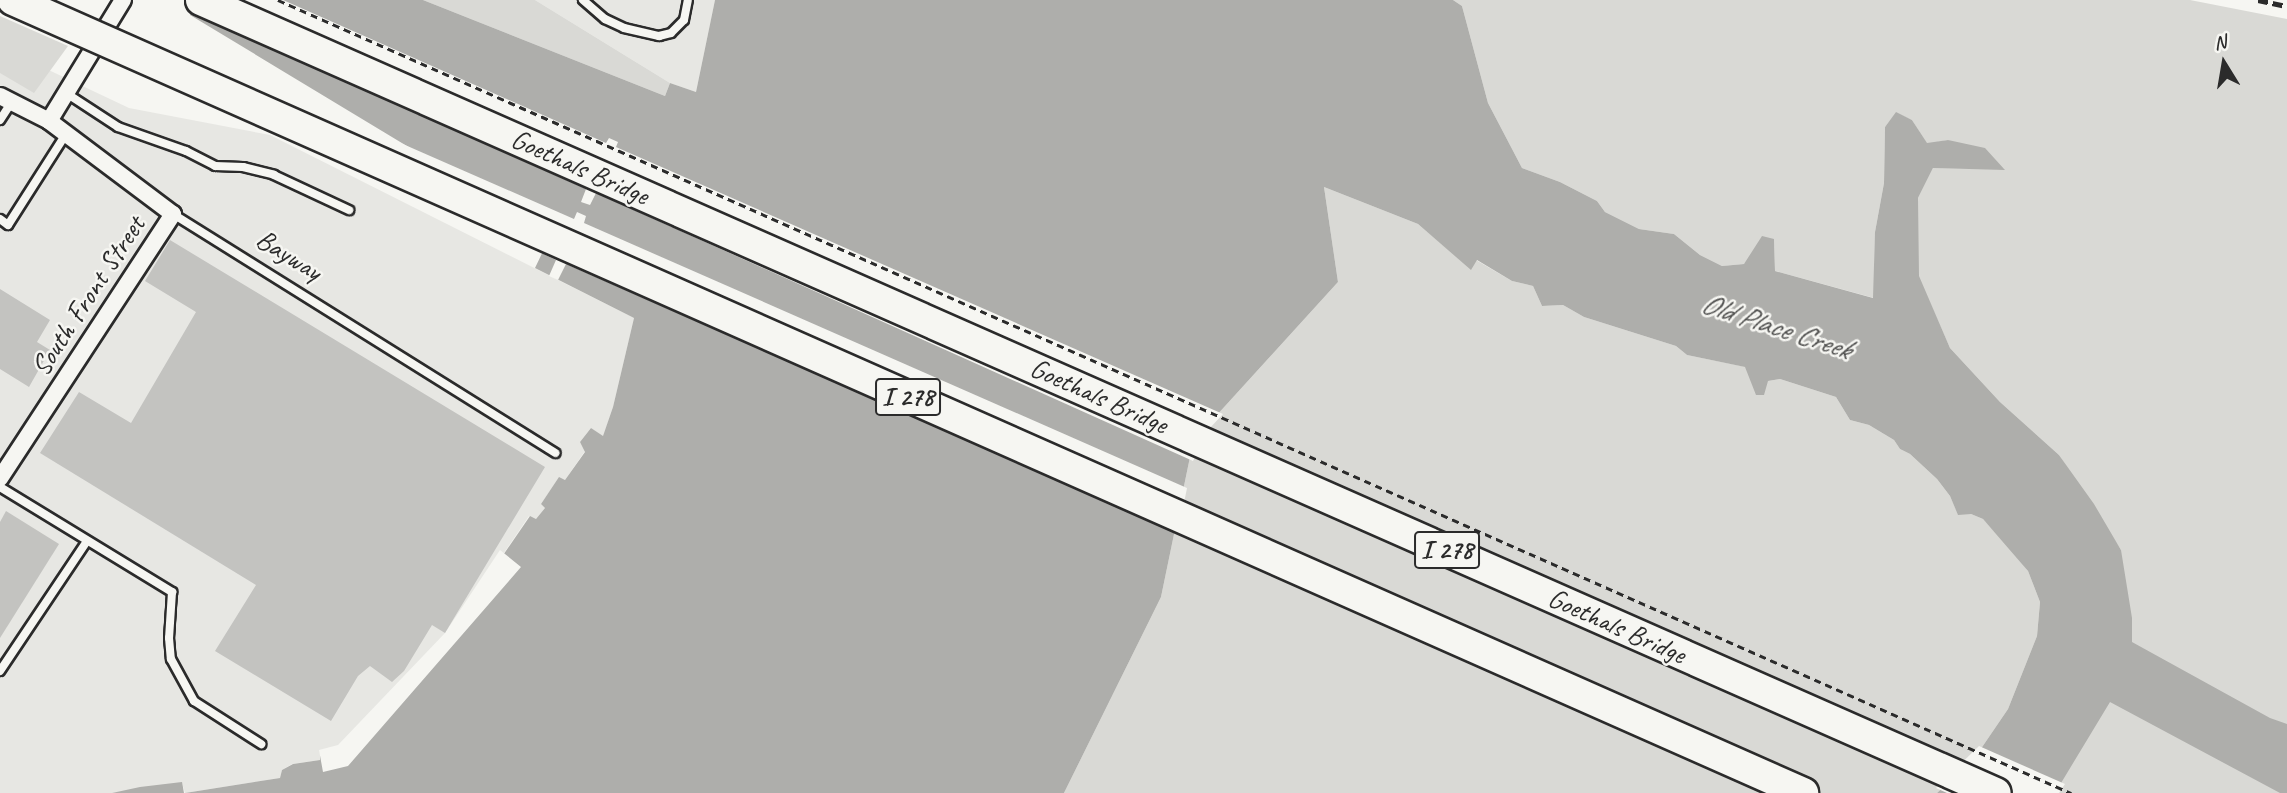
<!DOCTYPE html>
<style>
body{margin:0}
#map{position:relative;width:2287px;height:793px;overflow:hidden;background:#f6f6f2;font-family:Caveat,sans-serif}
div>[style]{position:absolute}
[style*='--x']{left:calc(var(--x)*1px);top:calc(var(--y)*1px);width:calc(var(--w)*1px);rotate:calc(var(--a)*1deg)}
.built>*{inset:0;background:#e7e7e3}
.green>*{inset:0;background:#d9d9d5}
.water>*{inset:0;background:#aeaeab}
.pier>*{inset:0;background:#f6f6f2}
.building>*{inset:0;background:#c3c3c0}
.path>*{height:2.5px;margin-top:-1.25px;transform-origin:0;background:repeating-linear-gradient(90deg,#2b2b2b 0 7px,transparent 0 12px)}
.roads{filter:drop-shadow(2px 0 #2b2b2b) drop-shadow(-2px 0 #2b2b2b) drop-shadow(0 2px #2b2b2b) drop-shadow(0 -2px #2b2b2b)}
.lane>*{height:8px;margin:-4px;padding:0 4px;transform-origin:4px;border-radius:4px;background:#f6f6f2}
.street>*{height:16px;margin:-8px;padding:0 8px;transform-origin:8px;border-radius:8px;background:#f6f6f2}
.highway>*{height:30px;margin:-15px;padding:0 15px;transform-origin:15px;border-radius:15px;background:#f6f6f2}
.rail>*{height:5px;margin-top:-2.5px;transform-origin:0;background:repeating-linear-gradient(90deg,#2b2b2b 0 10px,transparent 0 15px)}
.bridges{filter:drop-shadow(2px 0 #2b2b2b) drop-shadow(-2px 0 #2b2b2b) drop-shadow(0 2px #2b2b2b) drop-shadow(0 -2px #2b2b2b)}
.highway-bridge>*{height:30px;margin:-15px;padding:0 15px;transform-origin:15px;border-radius:15px;background:#f6f6f2}
span{translate:-50% -50%;white-space:nowrap;text-align:center;line-height:1.15;-webkit-text-stroke:5px #f6f6f2;paint-order:stroke}
.shield-label span{padding:2px 5px;background:#f6f6f2;border:2px solid;border-radius:5px;-webkit-text-stroke-width:0}
.shield-label{font-size:26px;color:#2b2b2b;font-weight:700}
.street-label{font-size:28px;color:#2b2b2b}
.water-label{font-size:30px;color:#525251;font-style:italic}
.north{position:absolute;left:2189px;top:28px;width:70px;height:70px;-webkit-text-stroke:5px #f6f6f2;paint-order:stroke;rotate:349deg;font-size:19px;font-weight:700;line-height:28px;text-align:center;color:#2b2b2b}
.north::after{content:'';display:block;margin:auto;width:24px;height:32px;background:#2b2b2b;clip-path:polygon(50% 0,100% 100%,50% 72%,0 100%)}
</style>
<div id="map">
<div class="built">
<i style="clip-path:polygon(535px 0,715px 0,696px 92px,670px 83px)"></i>
<i style="clip-path:polygon(0 47px,129px 108px,270px 135px,634px 318px,613px 407px,603px 437px,591px 428px,580px 442px,585px 451px,565px 480px,559px 478px,541px 504px,545px 508px,536px 519px,529px 516px,453px 628px,339px 748px,320px 760px,292px 764px,282px 770px,280px 778px,185px 793px,182px 783px,112px 793px,0 793px)"></i>
</div>
<div class="green">
<i style="clip-path:polygon(423px 0,535px 0,670px 83px,665px 96px)"></i>
<i style="clip-path:polygon(1453px 0,2190px 0,2287px 19px,2287px 793px,2055px 793px,2121px 550px,2059px 455px,2000px 402px,1950px 348px,1918px 276px,1918px 198px,1933px 168px,2004px 169px,1948px 140px,1927px 144px,1912px 120px,1896px 113px,1885px 127px,1884px 183px,1875px 232px,1874px 298px,1775px 271px,1774px 239px,1744px 264px,1722px 266px,1700px 255px,1674px 234px,1639px 229px,1605px 212px,1597px 201px,1560px 182px,1522px 168px,1488px 103px,1462px 6px)"></i>
<i style="clip-path:polygon(0 16px,68px 46px,34px 93px,0 73px)"></i>
<i style="clip-path:polygon(1324px 187px,1418px 224px,1471px 269px,1476px 260px,1512px 281px,1533px 286px,1542px 306px,1563px 305px,1584px 317px,1676px 346px,1687px 355px,1746px 367px,1768px 381px,1780px 379px,1836px 397px,1850px 420px,1869px 425px,1894px 440px,1900px 449px,1910px 454px,1937px 479px,1950px 496px,1958px 514px,1971px 514px,1983px 519px,2013px 552px,2028px 571px,2040px 602px,2037px 636px,2008px 709px,1976px 756px,1937px 793px,1064px 793px,1161px 597px,1190px 457px,1206px 427px,1338px 282px)"></i>
</div>
<div class="water">
<i style="clip-path:polygon(200px 0,423px 0,665px 96px,670px 83px,696px 92px,715px 0,1453px 0,1462px 6px,1488px 103px,1522px 168px,1560px 182px,1597px 201px,1605px 212px,1639px 229px,1674px 234px,1700px 255px,1722px 266px,1744px 264px,1762px 236px,1774px 239px,1775px 271px,1873px 298px,1875px 232px,1884px 183px,1885px 127px,1896px 112px,1912px 120px,1927px 143px,1948px 140px,1985px 148px,2005px 170px,1933px 168px,1918px 198px,1919px 276px,1950px 348px,2000px 402px,2059px 455px,2094px 504px,2121px 550px,2132px 618px,2132px 642px,2270px 718px,2287px 724px,2287px 793px,2280px 793px,2110px 702px,2055px 793px,1937px 793px,1976px 756px,2008px 709px,2037px 636px,2040px 602px,2028px 571px,1983px 519px,1971px 514px,1958px 515px,1950px 496px,1937px 479px,1910px 454px,1900px 449px,1894px 440px,1869px 425px,1850px 420px,1836px 397px,1780px 379px,1768px 381px,1764px 395px,1756px 395px,1745px 367px,1687px 355px,1676px 346px,1584px 317px,1563px 305px,1542px 306px,1533px 286px,1512px 281px,1477px 260px,1471px 270px,1418px 224px,1324px 187px,1338px 282px,1206px 427px,1190px 457px,1161px 597px,1064px 793px,185px 793px,280px 778px,282px 770px,293px 764px,320px 760px,320px 753px,339px 748px,453px 628px,530px 516px,536px 519px,545px 508px,541px 504px,559px 477px,565px 480px,585px 452px,580px 442px,591px 428px,603px 436px,613px 407px,634px 318px,535px 268px,546px 245px,523px 216px,190px 15px)"></i>
<i style="clip-path:polygon(182px 782px,184px 793px,112px 793px,140px 787px)"></i>
</div>
<div class="pier">
<i style="clip-path:polygon(195px 0,283px 0,606px 143px,609px 138px,618px 142px,616px 147px,1223px 414px,1209px 429px,1193px 461px,596px 193px,590px 205px,581px 202px,586px 189px,188px 12px)"></i>
<i style="clip-path:polygon(380px 134px,574px 219px,577px 212px,586px 216px,584px 223px,1187px 488px,1178px 533px,566px 264px,558px 280px,549px 276px,556px 260px,539px 252px,541px 246px,519px 218px)"></i>
<i style="clip-path:polygon(500px 550px,521px 567px,348px 766px,323px 772px,319px 750px,338px 745px,445px 633px)"></i>
<i style="clip-path:polygon(1979px 746px,2065px 784px,2059px 793px,1947px 793px,1936px 788px)"></i>
</div>
<div class="building">
<i style="clip-path:polygon(170px 240px,545px 467px,445px 633px,432px 625px,404px 671px,392px 682px,370px 666px,358px 676px,331px 721px,215px 651px,256px 585px,40px 453px,79px 392px,131px 423px,196px 312px,145px 281px)"></i>
<i style="clip-path:polygon(0 289px,50px 320px,37px 342px,50px 350px,29px 387px,0 369px)"></i>
<i style="clip-path:polygon(6px 511px,59px 544px,0 638px,0 522px)"></i>
</div>
<div class="path">
<i style="--x:278;--y:0;--w:1961;--a:23.86"></i>
</div>
<div class="roads">
<div class="lane">
<i style="--x:583;--y:0;--w:29;--a:41"></i>
<i style="--x:605;--y:19;--w:21;--a:25"></i>
<i style="--x:624;--y:28;--w:36;--a:13"></i>
<i style="--x:659;--y:36;--w:12;--a:-14"></i>
<i style="--x:671;--y:33;--w:18;--a:-45"></i>
<i style="--x:684;--y:20;--w:20;--a:-79"></i>
<i style="--x:66;--y:93;--w:62;--a:33.2"></i>
<i style="--x:118;--y:127;--w:72;--a:19.4"></i>
<i style="--x:186;--y:151;--w:33;--a:27"></i>
<i style="--x:215;--y:166;--w:28;--a:2"></i>
<i style="--x:243;--y:167;--w:32;--a:14"></i>
<i style="--x:274;--y:175;--w:83;--a:25"></i>
<i style="--x:0;--y:120;--w:20;--a:-57"></i>
<i style="--x:173;--y:214;--w:451;--a:32"></i>
<i style="--x:0;--y:219;--w:10;--a:37"></i>
<i style="--x:8;--y:225;--w:108;--a:-57.5"></i>
<i style="--x:0;--y:487;--w:202;--a:31.4"></i>
<i style="--x:172;--y:592;--w:46;--a:93.7"></i>
<i style="--x:169;--y:638;--w:21;--a:85"></i>
<i style="--x:171;--y:659;--w:48;--a:61.3"></i>
<i style="--x:194;--y:701;--w:80;--a:32.7"></i>
<i style="--x:0;--y:671;--w:156;--a:-56.2"></i>
</div>
<div class="street">
<i style="--x:0;--y:96;--w:55;--a:27"></i>
<i style="--x:49;--y:121;--w:155;--a:36.9"></i>
<i style="--x:173;--y:214;--w:316;--a:123.2"></i>
<i style="--x:49;--y:121;--w:142;--a:-58.6"></i>
</div>
<div class="highway">
<i style="--x:201;--y:0;--w:1962;--a:23.84"></i>
</div>
</div>
<div class="rail">
<i style="--x:2258;--y:0;--w:30;--a:12"></i>
</div>
<div class="bridges">
<div class="highway-bridge">
<i style="--x:13;--y:0;--w:1958;--a:23.89"></i>
</div>
</div>
<div class="shield-label">
<span style="left:908px;top:397px">I 278</span>
<span style="left:1447px;top:550px">I 278</span>
</div>
<div class="street-label">
<span style="left:580px;top:167px;rotate:24deg">Goethals Bridge</span>
<span style="left:289px;top:255px;rotate:32deg">Bayway</span>
<span style="left:88px;top:296px;rotate:-57deg">South Front Street</span>
<span style="left:1099px;top:396px;rotate:24deg">Goethals Bridge</span>
<span style="left:1617px;top:626px;rotate:24deg">Goethals Bridge</span>
</div>
<div class="water-label">
<span style="left:1776px;top:326px;rotate:18deg">Old Place Creek</span>
</div>
<div class="north">N</div>
</div>
